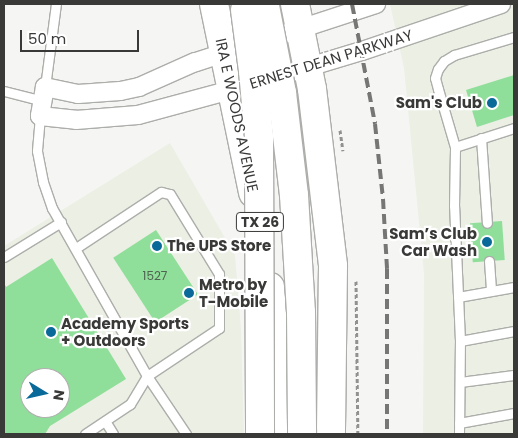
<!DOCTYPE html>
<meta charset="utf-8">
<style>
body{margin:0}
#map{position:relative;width:518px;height:438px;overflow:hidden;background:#f5f6f3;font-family:Poppins,sans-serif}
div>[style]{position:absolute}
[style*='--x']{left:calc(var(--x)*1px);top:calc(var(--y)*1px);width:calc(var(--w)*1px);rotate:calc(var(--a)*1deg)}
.built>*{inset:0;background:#ebefe4}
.building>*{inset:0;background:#8fde99;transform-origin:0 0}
.path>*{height:3px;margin-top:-1.5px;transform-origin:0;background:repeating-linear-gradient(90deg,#91928f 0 4px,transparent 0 6.5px)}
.roads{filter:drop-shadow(1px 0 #acaeaa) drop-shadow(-1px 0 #acaeaa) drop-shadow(0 1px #acaeaa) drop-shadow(0 -1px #acaeaa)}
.lane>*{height:9px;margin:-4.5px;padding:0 4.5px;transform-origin:4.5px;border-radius:4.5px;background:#fff}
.street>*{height:18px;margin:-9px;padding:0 9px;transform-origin:9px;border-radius:9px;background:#fff}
.primary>*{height:28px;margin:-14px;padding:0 14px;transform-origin:14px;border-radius:14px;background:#fff}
.rail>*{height:4px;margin-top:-2px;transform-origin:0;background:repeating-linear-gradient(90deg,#767774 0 10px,transparent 0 15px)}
.bridges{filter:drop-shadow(1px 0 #acaeaa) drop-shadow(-1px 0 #acaeaa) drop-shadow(0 1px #acaeaa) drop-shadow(0 -1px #acaeaa)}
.highway-bridge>*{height:28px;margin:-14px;padding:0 14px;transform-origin:14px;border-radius:14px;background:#fff}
.dots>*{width:14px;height:14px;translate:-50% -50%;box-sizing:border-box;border:2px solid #fff;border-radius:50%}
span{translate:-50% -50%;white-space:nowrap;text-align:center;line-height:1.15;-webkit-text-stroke:4.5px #fff;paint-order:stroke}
.number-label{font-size:12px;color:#4e6350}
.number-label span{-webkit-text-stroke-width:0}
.shield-label span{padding:1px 4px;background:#fff;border:1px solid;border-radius:4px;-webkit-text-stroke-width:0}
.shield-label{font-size:14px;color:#393a38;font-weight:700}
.street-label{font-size:15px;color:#393a38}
.poi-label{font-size:15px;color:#393a38;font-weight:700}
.right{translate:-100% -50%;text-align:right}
.left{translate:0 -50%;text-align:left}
.frame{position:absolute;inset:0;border:5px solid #393a38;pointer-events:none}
.north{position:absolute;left:20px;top:368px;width:50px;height:50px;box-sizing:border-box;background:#fff;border:1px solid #b0b0af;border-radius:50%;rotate:99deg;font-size:14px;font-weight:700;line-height:20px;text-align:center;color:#393a38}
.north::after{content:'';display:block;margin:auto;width:18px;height:22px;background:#096998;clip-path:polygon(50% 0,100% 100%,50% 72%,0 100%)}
.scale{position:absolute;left:20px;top:30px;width:119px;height:22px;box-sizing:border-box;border:2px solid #393a38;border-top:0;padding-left:6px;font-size:15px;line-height:18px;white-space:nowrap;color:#393a38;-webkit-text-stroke:4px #fff;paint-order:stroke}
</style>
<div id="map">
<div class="built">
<i style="clip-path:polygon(390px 4px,514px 4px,514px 434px,423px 434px,424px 274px,404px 68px)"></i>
<i style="clip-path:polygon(evenodd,170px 143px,235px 255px,241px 329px,244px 434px,4px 434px,4px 246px,170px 143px,30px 378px,60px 378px,60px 408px,30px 408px,30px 378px)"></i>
</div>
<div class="building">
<i style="clip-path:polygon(514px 75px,514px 115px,477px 127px,466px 90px)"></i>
<i style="left:502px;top:221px;width:39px;height:32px;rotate:86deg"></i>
<i style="left:156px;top:230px;width:77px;height:51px;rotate:57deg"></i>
<i style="clip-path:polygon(evenodd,52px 258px,126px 379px,50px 426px,45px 434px,4px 434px,4px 283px,6px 287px,52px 258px,30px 378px,60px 378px,60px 408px,30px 408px,30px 378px)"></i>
</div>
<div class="path">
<i style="--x:340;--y:130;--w:21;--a:82"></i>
<i style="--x:356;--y:281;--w:153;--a:89.3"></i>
</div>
<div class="roads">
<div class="lane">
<i style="--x:45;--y:87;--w:84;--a:-82.5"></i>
<i style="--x:4;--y:91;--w:40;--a:14.4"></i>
<i style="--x:40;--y:116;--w:35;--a:95"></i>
<i style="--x:37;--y:151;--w:32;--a:79"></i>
<i style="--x:43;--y:182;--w:28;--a:71"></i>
<i style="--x:52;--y:208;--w:193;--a:60.5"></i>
<i style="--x:147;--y:376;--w:70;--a:56.1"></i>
<i style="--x:481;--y:138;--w:85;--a:86"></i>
<i style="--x:455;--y:147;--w:60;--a:-106.3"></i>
<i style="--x:438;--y:89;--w:11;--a:-105"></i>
<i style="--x:435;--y:78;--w:9;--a:-72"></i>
<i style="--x:438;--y:69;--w:10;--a:-53"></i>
<i style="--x:444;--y:61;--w:12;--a:-31"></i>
<i style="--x:454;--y:55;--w:63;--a:-16.7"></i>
<i style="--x:76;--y:248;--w:102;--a:-33.4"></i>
<i style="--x:161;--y:192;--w:9;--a:13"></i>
<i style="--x:170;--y:194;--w:94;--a:58.5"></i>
<i style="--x:219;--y:274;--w:54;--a:90"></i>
<i style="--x:219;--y:328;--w:87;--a:146.3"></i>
<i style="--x:147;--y:376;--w:33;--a:121"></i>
<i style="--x:130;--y:404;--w:54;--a:146.3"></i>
<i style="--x:4;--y:257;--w:67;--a:-31.6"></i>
<i style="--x:489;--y:261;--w:30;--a:86"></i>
<i style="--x:458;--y:297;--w:57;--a:-10.1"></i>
<i style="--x:460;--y:341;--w:55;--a:-10.5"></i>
<i style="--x:460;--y:382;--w:54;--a:-7.4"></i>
<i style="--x:105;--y:421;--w:15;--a:58"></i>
<i style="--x:459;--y:423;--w:56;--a:-10.3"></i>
<i style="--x:459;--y:434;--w:93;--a:-89.4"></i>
<i style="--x:460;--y:341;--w:135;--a:-92.5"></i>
<i style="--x:454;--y:206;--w:59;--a:-89"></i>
<i style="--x:455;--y:147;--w:62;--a:-17.9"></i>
</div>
<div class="street">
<i style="--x:263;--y:41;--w:119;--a:-18.1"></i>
<i style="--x:233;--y:50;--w:40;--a:162"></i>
<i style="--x:195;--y:62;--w:61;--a:155.9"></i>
<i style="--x:139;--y:87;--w:19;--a:168"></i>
<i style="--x:120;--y:91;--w:42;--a:175.9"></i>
<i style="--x:78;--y:94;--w:34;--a:-168"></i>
<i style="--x:45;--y:87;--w:29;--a:100"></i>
<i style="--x:40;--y:116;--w:36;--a:6"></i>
<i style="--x:76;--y:120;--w:62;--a:-4.6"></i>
<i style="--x:138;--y:115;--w:108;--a:-15.1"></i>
<i style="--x:269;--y:79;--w:97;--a:-16.8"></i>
<i style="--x:362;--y:51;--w:147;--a:-18.7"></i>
</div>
<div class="primary">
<i style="--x:214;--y:4;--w:193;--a:78.3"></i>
<i style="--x:295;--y:4;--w:87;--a:78.7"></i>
<i style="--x:312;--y:89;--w:178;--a:83.2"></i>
<i style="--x:333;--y:266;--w:168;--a:90.7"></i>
<i style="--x:270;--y:287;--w:49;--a:85.3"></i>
<i style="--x:274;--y:336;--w:98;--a:89.4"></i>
</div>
</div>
<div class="rail">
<i style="--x:352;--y:4;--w:122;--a:79.1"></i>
<i style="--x:375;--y:124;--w:75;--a:83.9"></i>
<i style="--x:383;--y:199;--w:70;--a:86.7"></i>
<i style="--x:387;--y:269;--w:165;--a:90"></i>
</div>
<div class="bridges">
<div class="highway-bridge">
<i style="--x:265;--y:6;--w:89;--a:78.9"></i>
<i style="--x:282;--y:93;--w:103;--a:83.3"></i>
<i style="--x:294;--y:195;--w:117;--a:86.6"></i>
<i style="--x:301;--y:312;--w:122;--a:89.5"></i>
<i style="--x:245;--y:10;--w:62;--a:82.5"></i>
<i style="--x:253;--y:71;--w:66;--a:84.8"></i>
<i style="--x:259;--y:137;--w:297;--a:89.8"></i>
</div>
</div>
<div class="dots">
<i style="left:492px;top:103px;background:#096998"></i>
<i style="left:487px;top:242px;background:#096998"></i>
<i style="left:157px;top:246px;background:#096998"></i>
<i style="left:189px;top:293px;background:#096998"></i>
<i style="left:51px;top:332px;background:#096998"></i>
</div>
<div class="number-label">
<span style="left:155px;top:276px">1527</span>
</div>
<div class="shield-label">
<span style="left:260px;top:222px">TX 26</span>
</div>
<div class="street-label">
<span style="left:331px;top:59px;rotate:-17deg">ERNEST DEAN PARKWAY</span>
<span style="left:237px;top:115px;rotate:78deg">IRA E WOODS AVENUE</span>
</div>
<div class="poi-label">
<span class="right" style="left:482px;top:103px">Sam's Club</span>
<span class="right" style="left:477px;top:242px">Sam’s Club<br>Car Wash</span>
<span class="left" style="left:167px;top:246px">The UPS Store</span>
<span class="left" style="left:199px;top:293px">Metro by<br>T-Mobile</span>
<span class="left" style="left:61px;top:332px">Academy Sports<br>+ Outdoors</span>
</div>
<div class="frame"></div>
<div class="north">N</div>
<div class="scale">50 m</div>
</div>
